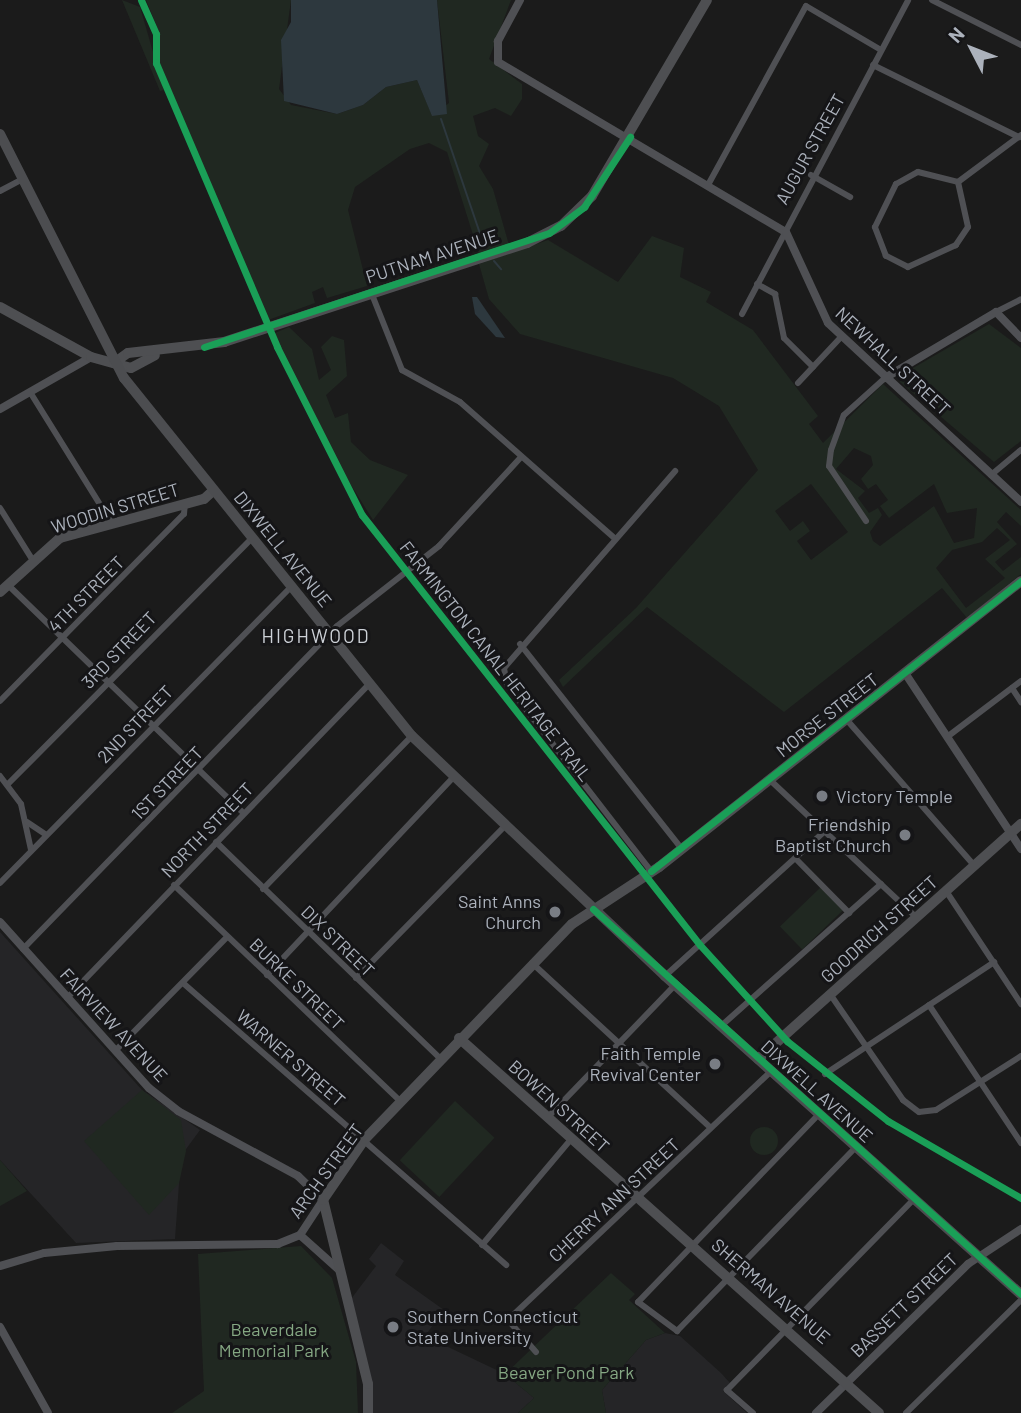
<!DOCTYPE html>
<style>
body{margin:0}
#map{position:relative;width:1021px;height:1413px;overflow:hidden;background:#1b1b1b;font-family:Barlow,sans-serif}
div>[style]{position:absolute}
[style*='--x']{left:calc(var(--x)*1px);top:calc(var(--y)*1px);width:calc(var(--w)*1px);rotate:calc(var(--a)*1deg)}
.built>*{inset:0;background:#252527}
.green>*{inset:0;background:#202821;transform-origin:0 0}
.round{border-radius:50%}
.water>*{inset:0;background:#2d383e}
.stream>*{height:2px;margin:-1px;padding:0 1px;transform-origin:1px;border-radius:1px;background:#2d383e}
.minor>*{height:6px;margin:-3px;padding:0 3px;transform-origin:3px;border-radius:3px;background:#4f5054}
.tertiary>*{height:8px;margin:-4px;padding:0 4px;transform-origin:4px;border-radius:4px;background:#4f5054}
.secondary>*{height:10px;margin:-5px;padding:0 5px;transform-origin:5px;border-radius:5px;background:#4e4f52}
.primary>*{height:10px;margin:-5px;padding:0 5px;transform-origin:5px;border-radius:5px;background:#4c4d50}
.cycleway>*{height:7px;margin:-3.5px;padding:0 3.5px;transform-origin:3.5px;border-radius:3.5px;background:#1a9f57}
.dots>*{width:19px;height:19px;translate:-50% -50%;box-sizing:border-box;border:4px solid #151517;border-radius:50%}
span{translate:-50% -50%;white-space:nowrap;text-align:center;line-height:1.15;-webkit-text-stroke:6px #151517;paint-order:stroke}
.street-label{font-size:18px;color:#acb2bc}
.poi-label{font-size:18px;color:#acb2bc}
.left{translate:0 -50%;text-align:left}
.right{translate:-100% -50%;text-align:right}
.park-label{font-size:18px;color:#85a783}
.neighbourhood-label{font-size:19px;color:#cdd1d7;letter-spacing:2px}
.north{position:absolute;left:937px;top:14px;width:70px;height:70px;-webkit-text-stroke:5px #151517;paint-order:stroke;rotate:312deg;font-size:19px;font-weight:700;line-height:28px;text-align:center;color:#acb2bc}
.north::after{content:'';display:block;margin:auto;width:24px;height:32px;background:#acb2bc;clip-path:polygon(50% 0,100% 100%,50% 72%,0 100%)}
</style>
<div id="map">
<div class="built">
<i style="clip-path:polygon(0 932px,142px 1090px,200px 1130px,181px 1156px,175px 1239px,76px 1243px,0 1160px)"></i>
<i style="clip-path:polygon(381px 1243px,404px 1261px,395px 1275px,444px 1310px,425px 1336px,505px 1374px,534px 1398px,518px 1413px,368px 1413px,368px 1384px,348px 1303px,376px 1266px,369px 1259px)"></i>
<i style="clip-path:polygon(665px 1333px,680px 1336px,721px 1373px,730px 1383px,723px 1391px,747px 1413px,606px 1413px,602px 1390px,646px 1340px)"></i>
</div>
<div class="green">
<i style="clip-path:polygon(122px 0,140px 7px,164px 90px,160px 91px)"></i>
<i style="clip-path:polygon(146px 0,291px 0,279px 89px,291px 105px,337px 114px,363px 105px,386px 87px,417px 80px,432px 115px,449px 103px,437px 0,511px 0,489px 59px,522px 84px,522px 99px,511px 116px,495px 108px,473px 116px,478px 136px,489px 144px,479px 166px,493px 189px,509px 245px,479px 254px,447px 152px,429px 143px,410px 149px,355px 187px,348px 210px,367px 286px,327px 298px,323px 287px,312px 292px,315px 303px,268px 320px,159px 61px,160px 34px)"></i>
<i style="clip-path:polygon(evenodd,652px 236px,684px 248px,680px 277px,711px 292px,706px 302px,753px 330px,818px 416px,809px 424px,823px 443px,883px 384px,1021px 510px,1021px 526px,1006px 512px,997px 522px,1017px 544px,995px 562px,1003px 571px,1021px 557px,1021px 574px,967px 618px,942px 588px,784px 712px,647px 607px,563px 687px,559px 680px,636px 608px,758px 470px,719px 406px,673px 378px,520px 334px,489px 299px,479px 264px,548px 240px,618px 282px,652px 236px,854px 448px,871px 456px,873px 465px,861px 479px,868px 489px,876px 484px,888px 500px,880px 506px,889px 518px,934px 484px,947px 513px,977px 508px,974px 538px,954px 543px,934px 506px,880px 546px,873px 541px,870px 532px,882px 515px,878px 508px,869px 513px,858px 498px,865px 491px,836px 469px,854px 448px,652px 236px,811px 484px,848px 532px,811px 560px,797px 541px,810px 531px,803px 521px,790px 531px,775px 511px,811px 484px,652px 236px,997px 528px,1010px 540px,985px 559px,1005px 578px,966px 608px,936px 568px,952px 550px,982px 542px,997px 528px)"></i>
<i style="clip-path:polygon(989px 324px,1021px 348px,1021px 441px,994px 462px,900px 382px,901px 375px)"></i>
<i style="clip-path:polygon(289px 327px,312px 349px,319px 380px,331px 370px,321px 347px,332px 336px,344px 340px,347px 376px,326px 395px,335px 418px,348px 413px,351px 442px,370px 460px,408px 475px,373px 520px,326px 445px,279px 344px,275px 333px)"></i>
<i style="left:821px;top:887px;width:32px;height:57px;rotate:46deg"></i>
<i style="clip-path:polygon(142px 1090px,181px 1120px,186px 1151px,179px 1183px,149px 1215px,84px 1141px)"></i>
<i style="left:455px;top:1101px;width:54px;height:81px;rotate:43deg"></i>
<i class="round" style="left:750px;top:1127px;width:28px;height:28px"></i>
<i style="clip-path:polygon(0 1160px,27px 1191px,0 1206px)"></i>
<i style="clip-path:polygon(301px 1246px,332px 1278px,356px 1362px,358px 1413px,172px 1413px,204px 1391px,198px 1254px)"></i>
<i style="clip-path:polygon(611px 1273px,635px 1294px,629px 1300px,665px 1333px,646px 1340px,602px 1390px,606px 1413px,518px 1413px,534px 1398px,505px 1374px)"></i>
</div>
<div class="water">
<i style="clip-path:polygon(291px 0,437px 0,447px 114px,432px 116px,417px 80px,386px 87px,363px 105px,337px 114px,284px 101px,281px 40px,291px 22px)"></i>
<i style="clip-path:polygon(472px 297px,477px 297px,505px 338px,496px 337px,475px 314px)"></i>
</div>
<div class="stream">
<i style="--x:441;--y:119;--w:136;--a:71.2"></i>
<i style="--x:494;--y:261;--w:11;--a:49"></i>
</div>
<div class="minor">
<i style="--x:932;--y:0;--w:100;--a:26.8"></i>
<i style="--x:873;--y:65;--w:163;--a:26.3"></i>
<i style="--x:918;--y:172;--w:41;--a:14"></i>
<i style="--x:958;--y:182;--w:46;--a:77.5"></i>
<i style="--x:968;--y:227;--w:22;--a:124"></i>
<i style="--x:956;--y:245;--w:53;--a:155.4"></i>
<i style="--x:908;--y:267;--w:25;--a:-153"></i>
<i style="--x:886;--y:256;--w:31;--a:-111"></i>
<i style="--x:875;--y:227;--w:48;--a:-64"></i>
<i style="--x:896;--y:184;--w:25;--a:-29"></i>
<i style="--x:811;--y:175;--w:45;--a:29.4"></i>
<i style="--x:958;--y:182;--w:79;--a:-36.7"></i>
<i style="--x:708;--y:185;--w:204;--a:-61.3"></i>
<i style="--x:806;--y:6;--w:87;--a:30.4"></i>
<i style="--x:0;--y:191;--w:26;--a:-28"></i>
<i style="--x:757;--y:284;--w:21;--a:29"></i>
<i style="--x:775;--y:294;--w:45;--a:78.4"></i>
<i style="--x:784;--y:338;--w:41;--a:45"></i>
<i style="--x:371;--y:292;--w:84;--a:68.3"></i>
<i style="--x:402;--y:370;--w:66;--a:28.9"></i>
<i style="--x:460;--y:402;--w:205;--a:41.4"></i>
<i style="--x:996;--y:312;--w:28;--a:-27"></i>
<i style="--x:742;--y:314;--w:355;--a:-62.1"></i>
<i style="--x:798;--y:383;--w:63;--a:-46.9"></i>
<i style="--x:30;--y:392;--w:153;--a:58.1"></i>
<i style="--x:991;--y:475;--w:39;--a:-40"></i>
<i style="--x:0;--y:508;--w:60;--a:57.9"></i>
<i style="--x:866;--y:521;--w:66;--a:-123.9"></i>
<i style="--x:829;--y:466;--w:16;--a:-83"></i>
<i style="--x:831;--y:450;--w:37;--a:-70"></i>
<i style="--x:844;--y:415;--w:55;--a:-42.1"></i>
<i style="--x:7;--y:584;--w:329;--a:44.1"></i>
<i style="--x:520;--y:644;--w:261;--a:51.7"></i>
<i style="--x:1012;--y:688;--w:17;--a:57"></i>
<i style="--x:0;--y:701;--w:262;--a:-45.5"></i>
<i style="--x:184;--y:514;--w:11;--a:-85"></i>
<i style="--x:846;--y:719;--w:194;--a:48.8"></i>
<i style="--x:947;--y:737;--w:93;--a:-37.1"></i>
<i style="--x:0;--y:776;--w:35;--a:53"></i>
<i style="--x:21;--y:804;--w:47;--a:77.7"></i>
<i style="--x:770;--y:780;--w:200;--a:43.2"></i>
<i style="--x:8;--y:784;--w:346;--a:-45.2"></i>
<i style="--x:27;--y:822;--w:23;--a:34"></i>
<i style="--x:216;--y:842;--w:313;--a:44"></i>
<i style="--x:796;--y:859;--w:76;--a:45.5"></i>
<i style="--x:651;--y:871;--w:235;--a:-127.7"></i>
<i style="--x:507;--y:685;--w:17;--a:-100"></i>
<i style="--x:504;--y:668;--w:261;--a:-49"></i>
<i style="--x:0;--y:883;--w:415;--a:-45.5"></i>
<i style="--x:174;--y:885;--w:314;--a:43.7"></i>
<i style="--x:263;--y:889;--w:214;--a:-45.8"></i>
<i style="--x:946;--y:891;--w:136;--a:56.4"></i>
<i style="--x:23;--y:949;--w:450;--a:-45.8"></i>
<i style="--x:337;--y:626;--w:130;--a:-38.1"></i>
<i style="--x:439;--y:546;--w:121;--a:-47.3"></i>
<i style="--x:532;--y:963;--w:243;--a:42.7"></i>
<i style="--x:267;--y:975;--w:270;--a:-46.7"></i>
<i style="--x:665;--y:976;--w:217;--a:-42.2"></i>
<i style="--x:356;--y:978;--w:211;--a:-45.6"></i>
<i style="--x:183;--y:983;--w:429;--a:41.1"></i>
<i style="--x:830;--y:994;--w:129;--a:55.4"></i>
<i style="--x:903;--y:1100;--w:20;--a:37"></i>
<i style="--x:919;--y:1112;--w:17;--a:-7"></i>
<i style="--x:936;--y:1110;--w:101;--a:-32.4"></i>
<i style="--x:67;--y:998;--w:436;--a:-46.1"></i>
<i style="--x:929;--y:1005;--w:166;--a:56.3"></i>
<i style="--x:721;--y:1026;--w:214;--a:-41.6"></i>
<i style="--x:115;--y:1051;--w:160;--a:-45.5"></i>
<i style="--x:825;--y:1074;--w:203;--a:-33.5"></i>
<i style="--x:819;--y:1114;--w:261;--a:133.9"></i>
<i style="--x:638;--y:1302;--w:49;--a:36.6"></i>
<i style="--x:677;--y:1331;--w:257;--a:-45.8"></i>
<i style="--x:548;--y:1117;--w:183;--a:-46.1"></i>
<i style="--x:482;--y:1245;--w:140;--a:-49.9"></i>
<i style="--x:536;--y:1352;--w:43;--a:-131.2"></i>
<i style="--x:508;--y:1320;--w:362;--a:-43.4"></i>
<i style="--x:753;--y:1413;--w:35;--a:-139"></i>
<i style="--x:727;--y:1390;--w:267;--a:-45.6"></i>
<i style="--x:906;--y:1413;--w:161;--a:-44.5"></i>
</div>
<div class="tertiary">
<i style="--x:520;--y:0;--w:47;--a:118.2"></i>
<i style="--x:498;--y:41;--w:21;--a:90"></i>
<i style="--x:498;--y:62;--w:334;--a:30.6"></i>
<i style="--x:786;--y:232;--w:100;--a:65.2"></i>
<i style="--x:828;--y:323;--w:263;--a:42.8"></i>
<i style="--x:885;--y:378;--w:129;--a:-30.7"></i>
<i style="--x:996;--y:312;--w:36;--a:46"></i>
<i style="--x:0;--y:409;--w:105;--a:-29.7"></i>
<i style="--x:905;--y:673;--w:211;--a:56.6"></i>
<i style="--x:0;--y:922;--w:223;--a:48.1"></i>
<i style="--x:149;--y:1088;--w:37;--a:38"></i>
<i style="--x:178;--y:1111;--w:136;--a:28.4"></i>
<i style="--x:298;--y:1176;--w:35;--a:44"></i>
<i style="--x:323;--y:1200;--w:42;--a:123.3"></i>
<i style="--x:300;--y:1235;--w:24;--a:158"></i>
<i style="--x:278;--y:1244;--w:161;--a:179.3"></i>
<i style="--x:117;--y:1246;--w:73;--a:174.5"></i>
<i style="--x:44;--y:1253;--w:46;--a:163.5"></i>
<i style="--x:300;--y:1235;--w:51;--a:41.8"></i>
<i style="--x:0;--y:1327;--w:98;--a:60.8"></i>
<i style="--x:816;--y:1413;--w:213;--a:-44.4"></i>
<i style="--x:968;--y:1264;--w:64;--a:-33.4"></i>
</div>
<div class="secondary">
<i style="--x:0;--y:307;--w:104;--a:28.8"></i>
<i style="--x:91;--y:357;--w:41;--a:15.4"></i>
<i style="--x:131;--y:368;--w:27;--a:-28"></i>
<i style="--x:114;--y:363;--w:17;--a:-36"></i>
<i style="--x:128;--y:353;--w:97;--a:-6.5"></i>
<i style="--x:224;--y:342;--w:319;--a:-18.1"></i>
<i style="--x:527;--y:243;--w:38;--a:-27"></i>
<i style="--x:561;--y:226;--w:43;--a:-44.1"></i>
<i style="--x:592;--y:196;--w:227;--a:-59.6"></i>
<i style="--x:0;--y:592;--w:81;--a:-42"></i>
<i style="--x:60;--y:538;--w:149;--a:-15.2"></i>
<i style="--x:204;--y:499;--w:13;--a:-42"></i>
<i style="--x:459;--y:1038;--w:563;--a:41.76"></i>
<i style="--x:758;--y:1059;--w:353;--a:-41.8"></i>
<i style="--x:368;--y:1413;--w:29;--a:-90"></i>
<i style="--x:368;--y:1384;--w:189;--a:-103.7"></i>
<i style="--x:323;--y:1200;--w:74;--a:-55.5"></i>
<i style="--x:365;--y:1139;--w:298;--a:-46.1"></i>
<i style="--x:572;--y:924;--w:104;--a:-33.2"></i>
<i style="--x:659;--y:867;--w:461;--a:-38.3"></i>
</div>
<div class="primary">
<i style="--x:0;--y:134;--w:274;--a:63.1"></i>
<i style="--x:124;--y:378;--w:459;--a:51.2"></i>
<i style="--x:412;--y:736;--w:349;--a:43.5"></i>
<i style="--x:665;--y:976;--w:477;--a:41.8"></i>
</div>
<div class="cycleway">
<i style="--x:141;--y:0;--w:37;--a:66"></i>
<i style="--x:156;--y:34;--w:29;--a:90"></i>
<i style="--x:156;--y:63;--w:309;--a:66.9"></i>
<i style="--x:277;--y:347;--w:188;--a:63.2"></i>
<i style="--x:362;--y:515;--w:547;--a:51.83"></i>
<i style="--x:700;--y:945;--w:130;--a:47.8"></i>
<i style="--x:787;--y:1041;--w:129;--a:38.4"></i>
<i style="--x:888;--y:1121;--w:154;--a:30.1"></i>
<i style="--x:204;--y:347;--w:363;--a:-18.3"></i>
<i style="--x:549;--y:233;--w:44;--a:-36.6"></i>
<i style="--x:584;--y:207;--w:84;--a:-56.7"></i>
<i style="--x:651;--y:871;--w:470;--a:-38.1"></i>
<i style="--x:593;--y:909;--w:576;--a:41.97"></i>
</div>
<div class="dots">
<i style="left:822px;top:796px;background:#797d84"></i>
<i style="left:905px;top:835px;background:#797d84"></i>
<i style="left:555px;top:912px;background:#797d84"></i>
<i style="left:715px;top:1064px;background:#797d84"></i>
<i style="left:393px;top:1327px;background:#797d84"></i>
</div>
<div class="street-label">
<span style="left:810px;top:149px;rotate:-61deg">AUGUR STREET</span>
<span style="left:432px;top:256px;rotate:-18deg">PUTNAM AVENUE</span>
<span style="left:893px;top:361px;rotate:43deg">NEWHALL STREET</span>
<span style="left:115px;top:508px;rotate:-17deg">WOODIN STREET</span>
<span style="left:283px;top:549px;rotate:51deg">DIXWELL AVENUE</span>
<span style="left:86px;top:594px;rotate:-45deg">4TH STREET</span>
<span style="left:119px;top:650px;rotate:-46deg">3RD STREET</span>
<span style="left:496px;top:661px;rotate:52deg">FARMINGTON CANAL HERITAGE TRAIL</span>
<span style="left:827px;top:715px;rotate:-38deg">MORSE STREET</span>
<span style="left:135px;top:724px;rotate:-46deg">2ND STREET</span>
<span style="left:167px;top:783px;rotate:-46deg">1ST STREET</span>
<span style="left:207px;top:830px;rotate:-46deg">NORTH STREET</span>
<span style="left:879px;top:929px;rotate:-42deg">GOODRICH STREET</span>
<span style="left:338px;top:941px;rotate:44deg">DIX STREET</span>
<span style="left:297px;top:984px;rotate:44deg">BURKE STREET</span>
<span style="left:114px;top:1025px;rotate:47deg">FAIRVIEW AVENUE</span>
<span style="left:291px;top:1058px;rotate:41deg">WARNER STREET</span>
<span style="left:817px;top:1091px;rotate:42deg">DIXWELL AVENUE</span>
<span style="left:559px;top:1106px;rotate:42deg">BOWEN STREET</span>
<span style="left:326px;top:1171px;rotate:-54deg">ARCH STREET</span>
<span style="left:614px;top:1200px;rotate:-43deg">CHERRY ANN STREET</span>
<span style="left:771px;top:1291px;rotate:41deg">SHERMAN AVENUE</span>
<span style="left:904px;top:1305px;rotate:-44deg">BASSETT STREET</span>
</div>
<div class="poi-label">
<span class="left" style="left:836px;top:796px">Victory Temple</span>
<span class="right" style="left:891px;top:835px">Friendship<br>Baptist Church</span>
<span class="right" style="left:541px;top:912px">Saint Anns<br>Church</span>
<span class="right" style="left:701px;top:1064px">Faith Temple<br>Revival Center</span>
<span class="left" style="left:407px;top:1327px">Southern Connecticut<br>State University</span>
</div>
<div class="park-label">
<span style="left:274px;top:1340px">Beaverdale<br>Memorial Park</span>
<span style="left:566px;top:1372px">Beaver Pond Park</span>
</div>
<div class="neighbourhood-label">
<span style="left:316px;top:636px">HIGHWOOD</span>
</div>
<div class="north">N</div>
</div>
